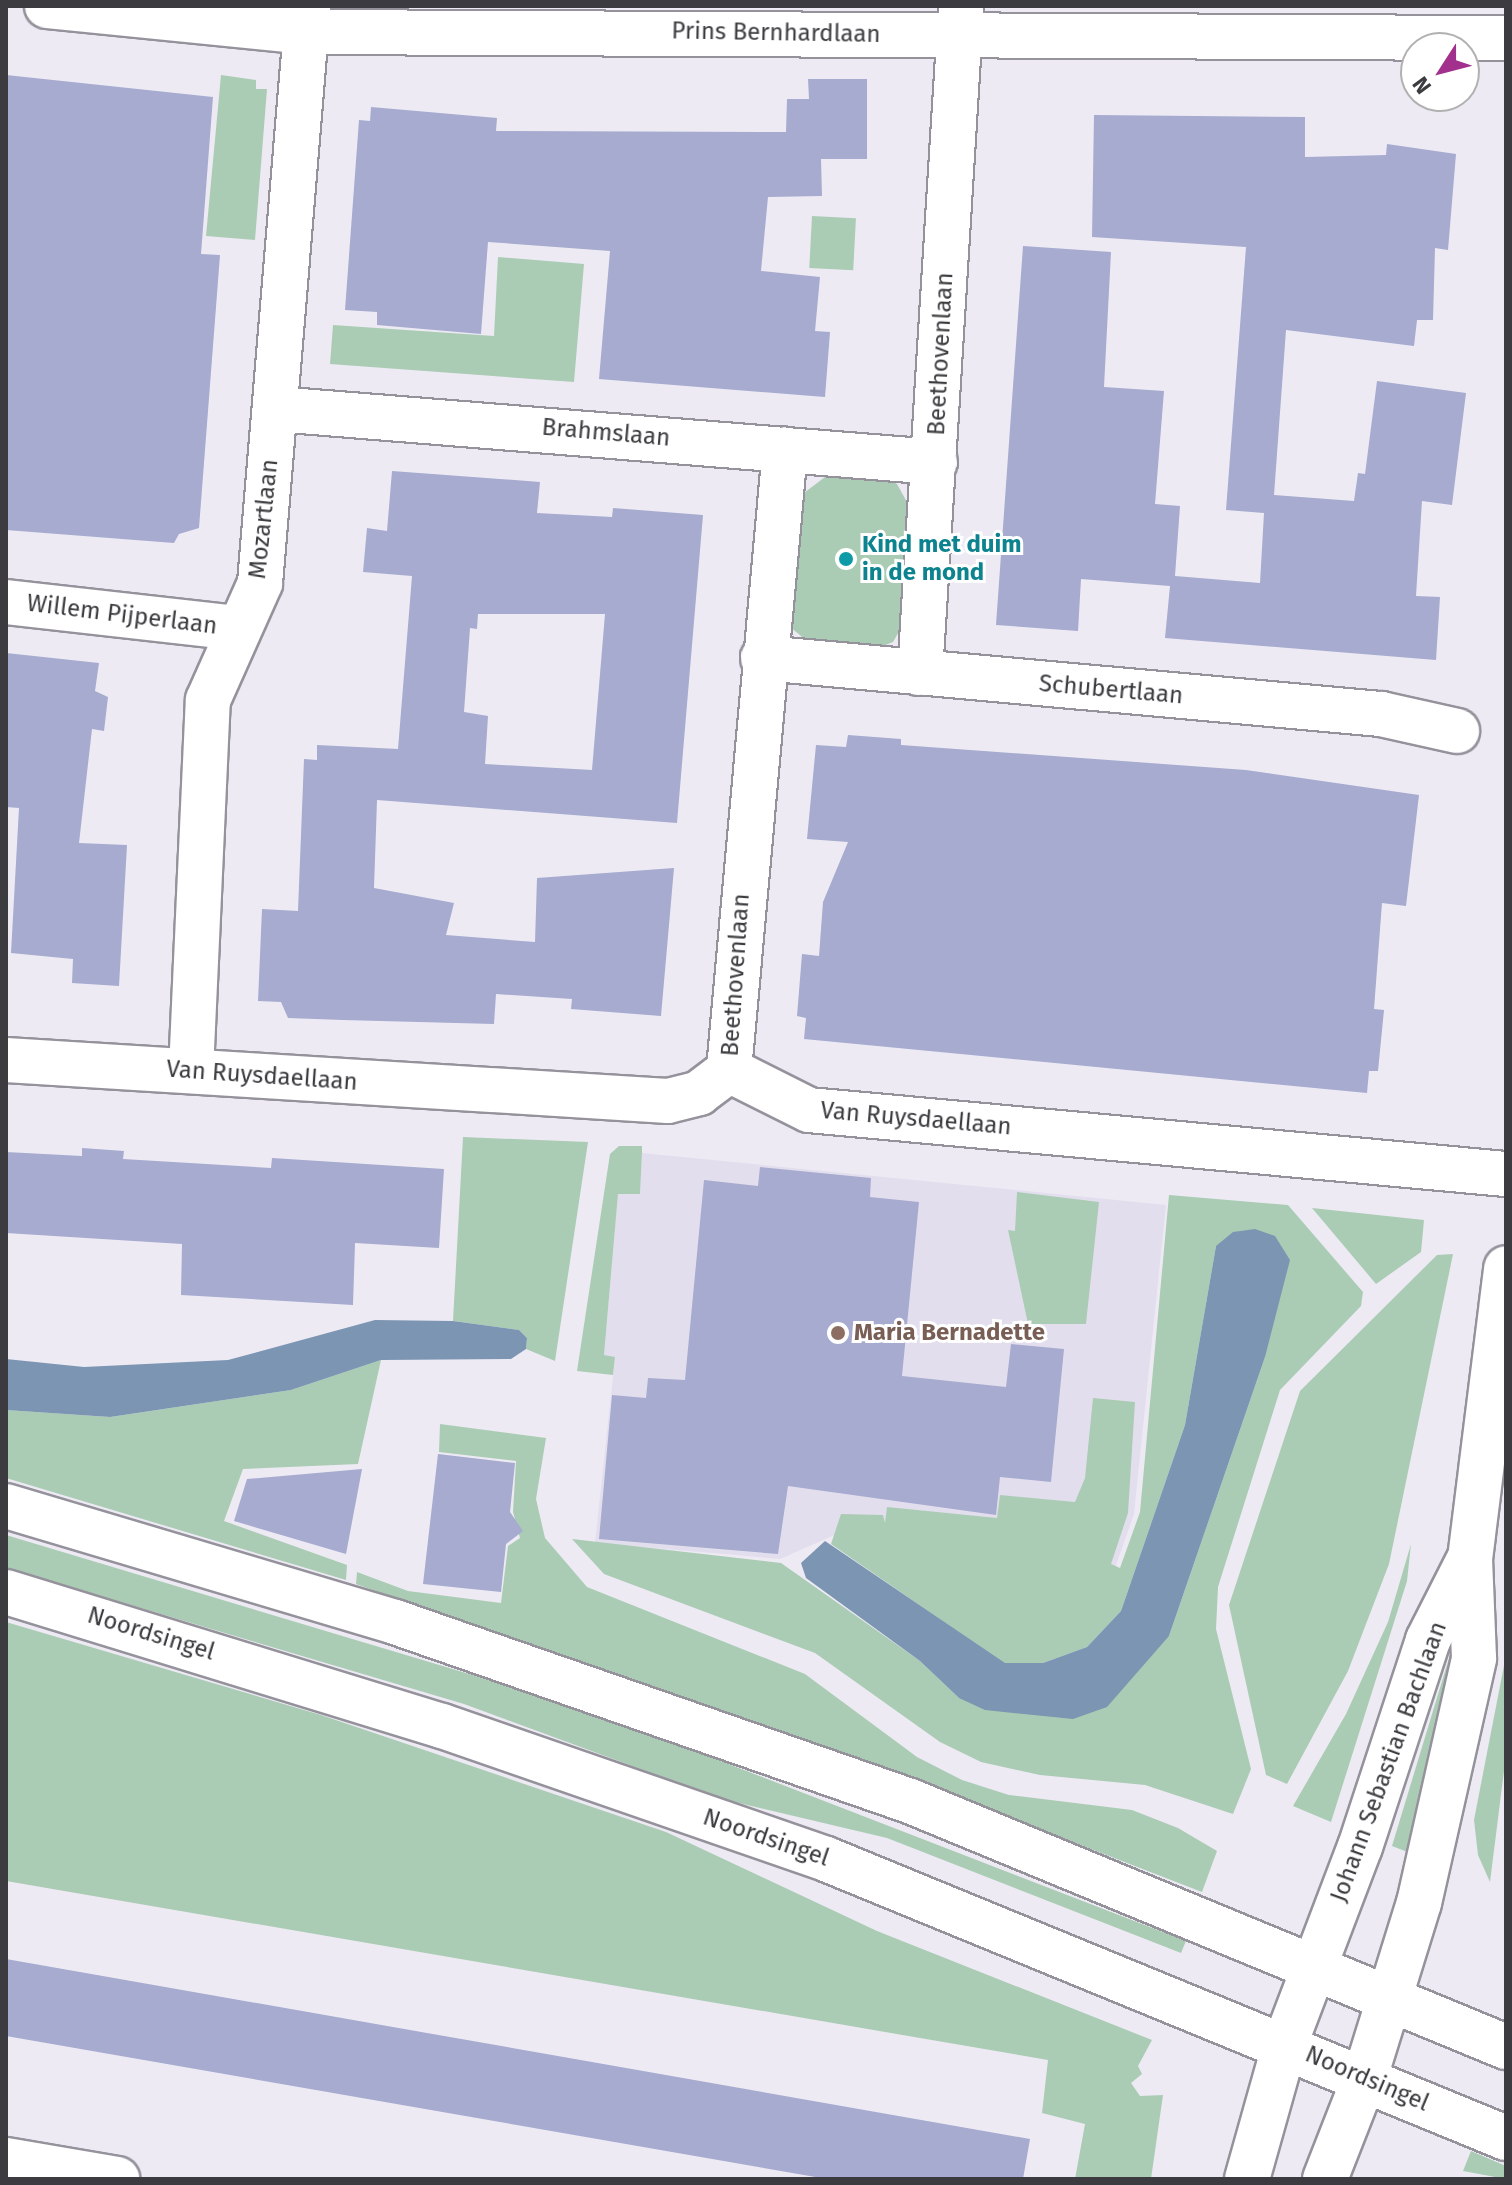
<!DOCTYPE html>
<style>
body{margin:0}
#map{position:relative;width:1512px;height:2185px;overflow:hidden;background:#edeaf4;font-family:"Fira Sans",sans-serif}
div>[style]{position:absolute}
[style*='--x']{left:calc(var(--x)*1px);top:calc(var(--y)*1px);width:calc(var(--w)*1px);rotate:calc(var(--a)*1deg)}
.built>*{inset:0;background:#e3deee}
.green>*{inset:0;background:#abccb4;transform-origin:0 0}
.water>*{inset:0;background:#7b95b2}
.building>*{inset:0;background:#a6abcf}
.roads{filter:drop-shadow(2px 0 #95929c) drop-shadow(-2px 0 #95929c) drop-shadow(0 2px #95929c) drop-shadow(0 -2px #95929c)}
.minor>*{height:44px;margin:-22px;padding:0 22px;transform-origin:22px;border-radius:22px;background:#fff}
.major>*{height:44px;margin:-22px;padding:0 22px;transform-origin:22px;border-radius:22px;background:#fff}
.dots>*{width:22px;height:22px;translate:-50% -50%;box-sizing:border-box;border:4px solid #fff;border-radius:50%}
span{translate:-50% -50%;white-space:nowrap;text-align:center;line-height:1.15;-webkit-text-stroke:6px #fff;paint-order:stroke}
.street-label{font-size:24px;color:#3c3b3f}
.culture-label{font-size:24px;color:#0d838f;font-weight:700}
.left{translate:0 -50%;text-align:left}
.education-label{font-size:24px;color:#785e54;font-weight:700}
.frame{position:absolute;inset:0;border:8px solid #3c3b3f;pointer-events:none}
.north{position:absolute;left:1400px;top:32px;width:80px;height:80px;box-sizing:border-box;background:#fff;border:2px solid #b1b1b2;border-radius:50%;rotate:234deg;font-size:22px;font-weight:700;line-height:32px;text-align:center;color:#3c3b3f}
.north::after{content:'';display:block;margin:auto;width:28px;height:36px;background:#a2308d;clip-path:polygon(50% 0,100% 100%,50% 72%,0 100%)}
</style>
<div id="map">
<div class="built">
<i style="clip-path:polygon(642px 1153px,1166px 1205px,1134px 1514px,1103px 1602px,846px 1530px,780px 1559px,595px 1543px,615px 1358px,604px 1355px,618px 1193px,640px 1194px)"></i>
</div>
<div class="green">
<i style="clip-path:polygon(221px 75px,256px 80px,256px 89px,267px 89px,255px 240px,206px 236px)"></i>
<i style="left:812px;top:216px;width:44px;height:52px;rotate:3deg"></i>
<i style="clip-path:polygon(498px 257px,584px 264px,574px 382px,330px 364px,333px 325px,494px 336px)"></i>
<i style="clip-path:polygon(880px 473px,897px 484px,908px 504px,901px 628px,893px 642px,875px 649px,813px 646px,789px 626px,796px 499px,829px 474px)"></i>
<i style="clip-path:polygon(463px 1137px,588px 1142px,555px 1361px,526px 1349px,527px 1338px,519px 1330px,453px 1321px)"></i>
<i style="clip-path:polygon(619px 1146px,642px 1146px,642px 1153px,640px 1194px,618px 1194px,604px 1355px,615px 1357px,613px 1375px,577px 1371px,610px 1154px)"></i>
<i style="clip-path:polygon(1017px 1192px,1099px 1202px,1086px 1324px,1028px 1324px,1008px 1230px,1015px 1231px)"></i>
<i style="clip-path:polygon(1169px 1195px,1288px 1205px,1363px 1292px,1361px 1306px,1280px 1390px,1218px 1587px,1216px 1629px,1251px 1769px,1233px 1814px,1145px 1785px,1040px 1775px,981px 1762px,940px 1742px,815px 1653px,604px 1574px,572px 1539px,781px 1563px,920px 1661px,959px 1698px,1169px 1636px,1265px 1357px,1216px 1246px,1185px 1425px,1121px 1611px,1087px 1647px,1043px 1663px,1005px 1664px,831px 1544px,841px 1514px,883px 1515px,885px 1523px,887px 1507px,997px 1518px,1000px 1495px,1075px 1502px,1085px 1478px,1093px 1398px,1135px 1402px,1128px 1513px,1111px 1564px,1120px 1568px,1140px 1512px)"></i>
<i style="clip-path:polygon(1312px 1208px,1424px 1220px,1421px 1252px,1376px 1284px)"></i>
<i style="clip-path:polygon(1453px 1254px,1389px 1564px,1348px 1671px,1287px 1784px,1266px 1775px,1229px 1605px,1300px 1391px,1437px 1255px)"></i>
<i style="clip-path:polygon(381px 1360px,358px 1464px,243px 1469px,224px 1521px,347px 1565px,346px 1580px,6px 1478px,6px 1410px,110px 1417px,291px 1390px)"></i>
<i style="clip-path:polygon(440px 1424px,546px 1438px,536px 1499px,545px 1538px,587px 1587px,805px 1674px,917px 1757px,962px 1780px,1009px 1795px,1132px 1810px,1178px 1828px,1217px 1851px,1202px 1892px,1006px 1816px,356px 1584px,357px 1572px,408px 1591px,501px 1603px,508px 1546px,520px 1538px,513px 1512px,516px 1461px,439px 1452px)"></i>
<i style="clip-path:polygon(6px 1535px,476px 1676px,695px 1751px,1186px 1941px,1181px 1953px,887px 1838px,722px 1799px,464px 1704px,6px 1568px)"></i>
<i style="clip-path:polygon(1411px 1544px,1407px 1581px,1331px 1822px,1293px 1806px,1346px 1714px,1388px 1622px)"></i>
<i style="clip-path:polygon(1463px 1612px,1410px 1853px,1392px 1846px)"></i>
<i style="clip-path:polygon(6px 1622px,321px 1715px,666px 1832px,877px 1931px,1152px 2040px,1138px 2066px,1142px 2074px,1131px 2083px,1140px 2096px,1163px 2095px,1151px 2179px,1075px 2179px,1085px 2124px,1042px 2113px,1048px 2060px,6px 1881px)"></i>
<i style="clip-path:polygon(1506px 1655px,1506px 1755px,1490px 1882px,1478px 1855px,1474px 1820px)"></i>
<i style="clip-path:polygon(1471px 2151px,1506px 2166px,1506px 2179px,1463px 2171px)"></i>
</div>
<div class="water">
<i style="clip-path:polygon(1255px 1229px,1275px 1236px,1290px 1260px,1265px 1357px,1169px 1636px,1107px 1707px,1073px 1719px,985px 1710px,959px 1698px,920px 1661px,806px 1578px,801px 1563px,825px 1541px,1005px 1663px,1043px 1663px,1087px 1647px,1121px 1611px,1185px 1425px,1216px 1246px,1233px 1232px)"></i>
<i style="clip-path:polygon(375px 1320px,453px 1321px,519px 1330px,527px 1338px,526px 1349px,511px 1359px,381px 1360px,291px 1390px,110px 1417px,6px 1410px,6px 1359px,84px 1367px,228px 1360px)"></i>
</div>
<div class="building">
<i style="clip-path:polygon(6px 75px,213px 97px,201px 254px,220px 255px,199px 528px,179px 534px,174px 543px,6px 530px)"></i>
<i style="clip-path:polygon(808px 79px,867px 79px,867px 159px,821px 159px,822px 196px,768px 197px,761px 271px,820px 277px,815px 331px,830px 332px,825px 397px,599px 379px,610px 251px,488px 242px,481px 334px,377px 325px,377px 312px,345px 310px,359px 120px,370px 121px,371px 107px,497px 118px,496px 131px,786px 132px,787px 99px,809px 99px)"></i>
<i style="clip-path:polygon(1094px 115px,1305px 117px,1305px 157px,1386px 155px,1387px 144px,1456px 154px,1448px 250px,1435px 248px,1433px 320px,1417px 320px,1414px 346px,1286px 330px,1274px 495px,1354px 501px,1358px 473px,1365px 474px,1377px 381px,1466px 393px,1452px 505px,1422px 501px,1416px 596px,1440px 597px,1436px 660px,1165px 638px,1170px 586px,1081px 579px,1078px 631px,996px 625px,1023px 246px,1111px 252px,1104px 387px,1164px 391px,1155px 504px,1180px 506px,1175px 576px,1260px 583px,1264px 513px,1226px 510px,1246px 247px,1092px 237px)"></i>
<i style="clip-path:polygon(evenodd,392px 471px,540px 482px,537px 513px,612px 517px,613px 508px,703px 515px,677px 823px,377px 800px,374px 888px,454px 903px,446px 935px,535px 942px,537px 878px,674px 868px,661px 1016px,571px 1009px,572px 999px,496px 994px,494px 1024px,343px 1020px,288px 1018px,281px 1002px,258px 1001px,262px 909px,298px 911px,304px 759px,317px 760px,317px 745px,398px 749px,412px 576px,363px 572px,367px 528px,387px 531px,392px 471px,478px 614px,605px 614px,592px 770px,485px 764px,488px 716px,464px 712px,470px 628px,477px 629px,478px 614px)"></i>
<i style="clip-path:polygon(6px 653px,99px 663px,95px 691px,108px 697px,104px 731px,92px 729px,79px 843px,127px 845px,119px 986px,72px 983px,73px 959px,11px 953px,19px 808px,6px 807px)"></i>
<i style="clip-path:polygon(848px 735px,901px 739px,901px 745px,1246px 770px,1419px 795px,1406px 906px,1382px 903px,1374px 1009px,1384px 1010px,1378px 1071px,1369px 1071px,1367px 1093px,804px 1039px,806px 1018px,797px 1016px,802px 954px,819px 956px,823px 902px,848px 842px,807px 839px,816px 745px,846px 747px)"></i>
<i style="clip-path:polygon(82px 1148px,124px 1151px,123px 1159px,271px 1168px,272px 1158px,444px 1169px,439px 1248px,355px 1243px,353px 1305px,181px 1295px,182px 1244px,6px 1233px,6px 1152px,82px 1156px)"></i>
<i style="clip-path:polygon(760px 1167px,871px 1178px,870px 1197px,919px 1202px,902px 1376px,1006px 1387px,1011px 1344px,1064px 1349px,1051px 1482px,1000px 1477px,996px 1515px,788px 1486px,778px 1554px,599px 1539px,612px 1395px,646px 1398px,648px 1378px,685px 1380px,704px 1180px,758px 1186px)"></i>
<i style="clip-path:polygon(438px 1454px,515px 1463px,510px 1512px,523px 1531px,506px 1544px,501px 1592px,423px 1584px)"></i>
<i style="clip-path:polygon(362px 1469px,346px 1554px,234px 1521px,247px 1479px)"></i>
<i style="clip-path:polygon(6px 1959px,1030px 2139px,1023px 2179px,827px 2179px,6px 2036px)"></i>
</div>
<div class="roads">
<div class="minor">
<i style="--x:47;--y:6;--w:260;--a:5.7"></i>
<i style="--x:306;--y:32;--w:1200;--a:0.29"></i>
<i style="--x:276;--y:409;--w:661;--a:4.6"></i>
<i style="--x:6;--y:602;--w:234;--a:6.4"></i>
<i style="--x:763;--y:658;--w:621;--a:5.18"></i>
<i style="--x:1381;--y:714;--w:78;--a:12.6"></i>
<i style="--x:920;--y:673;--w:666;--a:-86.47"></i>
<i style="--x:6;--y:1060;--w:663;--a:3.54"></i>
<i style="--x:668;--y:1101;--w:32;--a:-14"></i>
<i style="--x:699;--y:1093;--w:38;--a:-37"></i>
<i style="--x:729;--y:1070;--w:89;--a:26.6"></i>
<i style="--x:809;--y:1110;--w:700;--a:5.25"></i>
<i style="--x:729;--y:1070;--w:623;--a:-84.84"></i>
<i style="--x:191;--y:1071;--w:371;--a:-87.4"></i>
<i style="--x:208;--y:700;--w:128;--a:-66"></i>
<i style="--x:260;--y:583;--w:579;--a:-85.24"></i>
<i style="--x:6;--y:2160;--w:113;--a:9.7"></i>
<i style="--x:1247;--y:2179;--w:140;--a:-74.3"></i>
<i style="--x:1285;--y:2044;--w:211;--a:-69.2"></i>
<i style="--x:1360;--y:1847;--w:218;--a:-71.8"></i>
<i style="--x:1428;--y:1640;--w:89;--a:-63.1"></i>
<i style="--x:1325;--y:2179;--w:110;--a:-68.6"></i>
<i style="--x:1365;--y:2077;--w:182;--a:-72.8"></i>
<i style="--x:1419;--y:1903;--w:251;--a:-77.3"></i>
<i style="--x:1474;--y:1658;--w:99;--a:-92.3"></i>
<i style="--x:1470;--y:1559;--w:293;--a:-82.9"></i>
</div>
<div class="major">
<i style="--x:6;--y:1506;--w:406;--a:16.6"></i>
<i style="--x:395;--y:1622;--w:545;--a:19.17"></i>
<i style="--x:910;--y:1801;--w:645;--a:22.43"></i>
<i style="--x:6;--y:1592;--w:456;--a:17.1"></i>
<i style="--x:442;--y:1726;--w:406;--a:19.1"></i>
<i style="--x:826;--y:1859;--w:735;--a:22.31"></i>
</div>
</div>
<div class="dots">
<i style="left:846px;top:559px;background:#0f9aa8"></i>
<i style="left:838px;top:1333px;background:#8d6e63"></i>
</div>
<div class="street-label">
<span style="left:776px;top:33px;rotate:1deg">Prins Bernhardlaan</span>
<span style="left:941px;top:354px;rotate:-87deg">Beethovenlaan</span>
<span style="left:606px;top:433px;rotate:5deg">Brahmslaan</span>
<span style="left:264px;top:519px;rotate:-84deg">Mozartlaan</span>
<span style="left:122px;top:615px;rotate:7deg">Willem Pijperlaan</span>
<span style="left:1111px;top:690px;rotate:5deg">Schubertlaan</span>
<span style="left:736px;top:975px;rotate:-86deg">Beethovenlaan</span>
<span style="left:262px;top:1076px;rotate:4deg">Van Ruysdaellaan</span>
<span style="left:916px;top:1119px;rotate:5deg">Van Ruysdaellaan</span>
<span style="left:151px;top:1634px;rotate:17deg">Noordsingel</span>
<span style="left:1389px;top:1762px;rotate:-70deg">Johann Sebastian Bachlaan</span>
<span style="left:766px;top:1838px;rotate:19deg">Noordsingel</span>
<span style="left:1367px;top:2079px;rotate:23deg">Noordsingel</span>
</div>
<div class="culture-label">
<span class="left" style="left:862px;top:559px">Kind met duim<br>in de mond</span>
</div>
<div class="education-label">
<span class="left" style="left:854px;top:1333px">Maria Bernadette</span>
</div>
<div class="frame"></div>
<div class="north">N</div>
</div>
